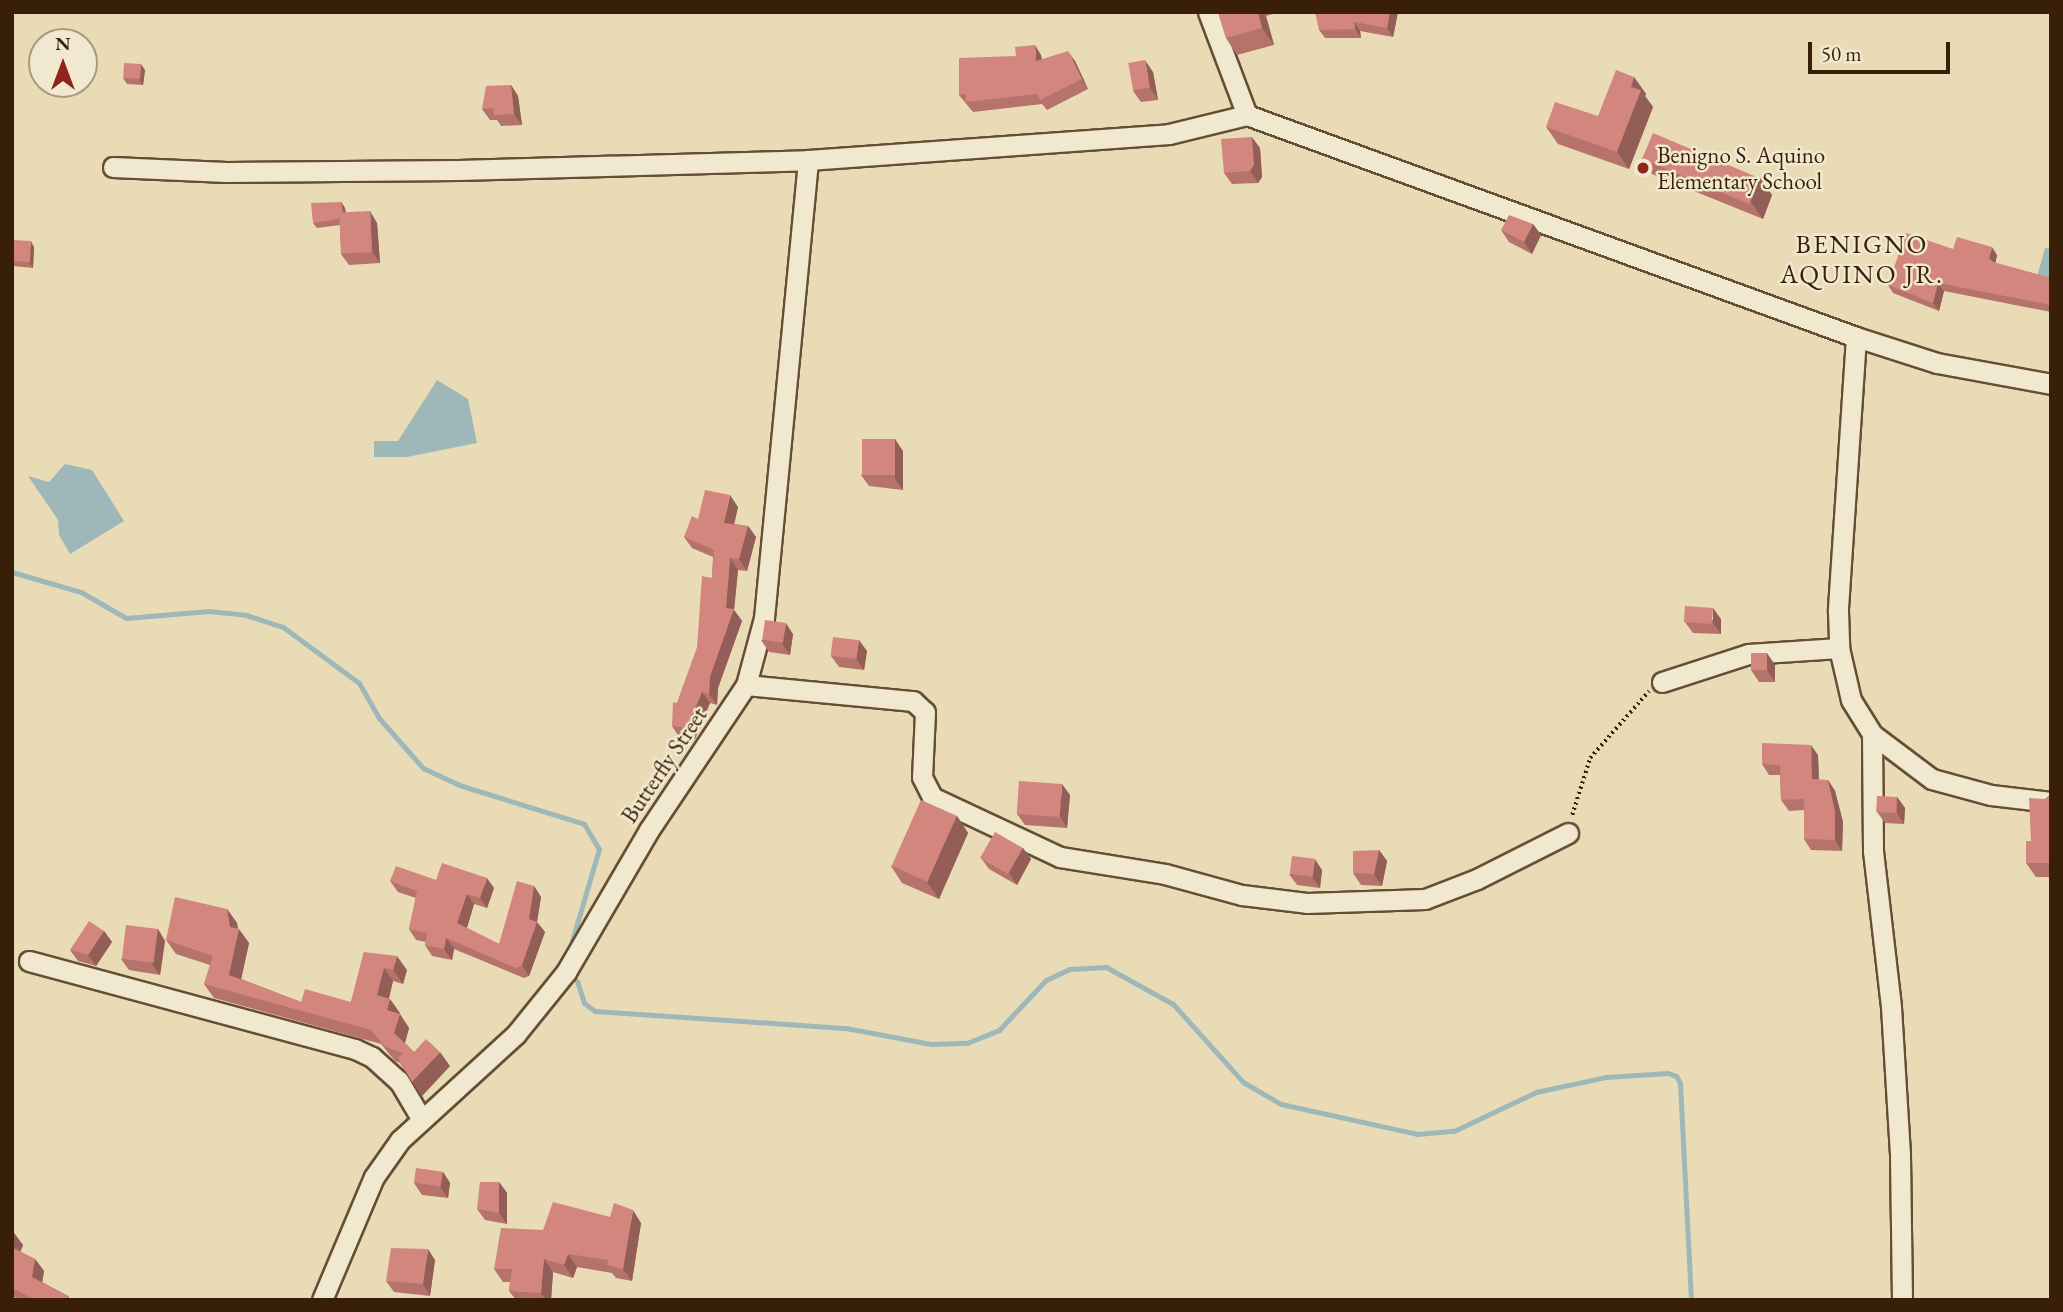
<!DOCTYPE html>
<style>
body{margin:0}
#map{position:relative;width:2063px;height:1312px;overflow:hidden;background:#e9dbb6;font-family:"EB Garamond",serif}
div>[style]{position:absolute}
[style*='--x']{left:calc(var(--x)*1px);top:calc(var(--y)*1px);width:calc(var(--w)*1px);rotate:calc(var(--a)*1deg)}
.water>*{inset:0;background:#9eb8ba}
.stream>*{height:5px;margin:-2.5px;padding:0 2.5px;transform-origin:2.5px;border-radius:2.5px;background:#9eb8ba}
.path>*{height:3.5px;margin-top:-1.75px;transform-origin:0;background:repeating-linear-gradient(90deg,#3a1f08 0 2px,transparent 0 5.5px)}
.roads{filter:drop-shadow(2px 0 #664e34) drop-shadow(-2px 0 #664e34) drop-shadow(0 2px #664e34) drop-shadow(0 -2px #664e34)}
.minor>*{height:19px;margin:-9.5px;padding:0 9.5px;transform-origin:9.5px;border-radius:9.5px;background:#f1e8d0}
.wall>*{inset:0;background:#b5736c}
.shaded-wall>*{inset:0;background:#935e58}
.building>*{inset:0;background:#d2867d;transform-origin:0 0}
.dots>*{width:19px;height:19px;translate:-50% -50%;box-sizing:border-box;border:4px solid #f1e8d0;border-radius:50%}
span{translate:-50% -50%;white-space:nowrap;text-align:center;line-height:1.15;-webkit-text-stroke:5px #f1e8d0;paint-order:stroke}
.poi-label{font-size:23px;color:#3a1f08}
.left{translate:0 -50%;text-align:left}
.street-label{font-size:23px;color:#3a1f08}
.quarter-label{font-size:26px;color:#3a1f08;letter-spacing:2px}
.frame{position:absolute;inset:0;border:14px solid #3a1f08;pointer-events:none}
.north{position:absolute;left:28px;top:28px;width:70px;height:70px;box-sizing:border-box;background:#f1e8d0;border:2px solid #a89880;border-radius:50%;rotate:0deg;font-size:19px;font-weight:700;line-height:28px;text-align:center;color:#3a1f08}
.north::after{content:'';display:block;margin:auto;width:24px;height:32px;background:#8f2418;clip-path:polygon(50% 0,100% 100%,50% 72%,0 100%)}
.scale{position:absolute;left:1808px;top:42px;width:142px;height:32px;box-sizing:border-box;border:4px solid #3a1f08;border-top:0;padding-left:9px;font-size:21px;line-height:24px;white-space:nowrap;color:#3a1f08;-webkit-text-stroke:5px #f1e8d0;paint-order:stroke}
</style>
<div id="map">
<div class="water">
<i style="clip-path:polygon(2045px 248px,2051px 249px,2051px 280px,2037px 277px)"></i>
<i style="clip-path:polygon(437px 380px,468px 399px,477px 443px,407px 457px,374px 457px,374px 441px,398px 441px)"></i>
<i style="clip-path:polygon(65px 464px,92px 470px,124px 521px,70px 554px,59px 535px,58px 520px,28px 476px,49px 482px)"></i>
</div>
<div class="stream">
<i style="--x:12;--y:572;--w:72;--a:16.2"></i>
<i style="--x:81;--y:592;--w:52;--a:30"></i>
<i style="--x:126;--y:618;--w:83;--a:-4.8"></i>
<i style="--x:209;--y:611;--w:37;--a:6"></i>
<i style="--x:246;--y:615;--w:39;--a:18"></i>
<i style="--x:283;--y:627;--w:94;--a:36.4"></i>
<i style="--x:359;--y:683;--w:40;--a:60.3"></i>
<i style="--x:379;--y:718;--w:67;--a:48.7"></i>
<i style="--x:423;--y:768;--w:40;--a:25"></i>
<i style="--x:459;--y:785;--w:131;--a:17.3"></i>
<i style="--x:584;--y:824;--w:29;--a:59"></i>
<i style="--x:599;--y:849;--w:99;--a:106.4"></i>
<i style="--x:577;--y:981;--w:23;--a:72"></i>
<i style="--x:584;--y:1003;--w:14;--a:36"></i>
<i style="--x:595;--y:1011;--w:252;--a:3.9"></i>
<i style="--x:846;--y:1028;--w:86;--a:10.7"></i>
<i style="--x:931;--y:1044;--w:36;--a:-2"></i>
<i style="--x:967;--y:1043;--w:35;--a:-22"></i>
<i style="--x:999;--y:1030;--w:69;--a:-46.8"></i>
<i style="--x:1046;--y:980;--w:26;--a:-25"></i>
<i style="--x:1070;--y:969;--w:36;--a:-3"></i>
<i style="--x:1106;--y:967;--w:77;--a:28.9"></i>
<i style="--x:1173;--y:1004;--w:105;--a:48.1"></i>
<i style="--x:1243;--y:1082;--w:44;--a:30.1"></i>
<i style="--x:1281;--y:1104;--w:139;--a:12.4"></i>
<i style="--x:1417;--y:1134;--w:37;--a:-5"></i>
<i style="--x:1454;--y:1131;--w:91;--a:-25.4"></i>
<i style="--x:1536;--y:1092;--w:72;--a:-12.1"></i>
<i style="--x:1606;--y:1077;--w:62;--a:-3.7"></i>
<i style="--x:1668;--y:1073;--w:9;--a:21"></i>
<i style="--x:1676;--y:1076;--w:8;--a:60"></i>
<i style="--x:1680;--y:1083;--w:217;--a:87.1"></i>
</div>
<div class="path">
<i style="--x:1572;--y:815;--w:60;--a:-72.5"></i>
<i style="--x:1590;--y:758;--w:89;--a:-48.6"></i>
</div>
<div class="roads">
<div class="minor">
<i style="--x:1208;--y:12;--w:110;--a:69.3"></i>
<i style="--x:113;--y:167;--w:113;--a:2.5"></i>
<i style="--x:226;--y:172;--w:232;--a:-0.5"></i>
<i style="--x:458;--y:170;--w:350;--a:-1.6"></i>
<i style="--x:808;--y:160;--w:362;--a:-4.1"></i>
<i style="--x:1169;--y:134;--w:80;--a:-13.7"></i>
<i style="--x:1247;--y:115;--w:648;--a:20.03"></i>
<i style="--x:1856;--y:337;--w:85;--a:17.8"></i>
<i style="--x:1937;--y:363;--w:116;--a:10.4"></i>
<i style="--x:1856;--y:337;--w:275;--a:93.8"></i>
<i style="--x:1838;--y:611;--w:37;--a:88"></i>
<i style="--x:1839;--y:648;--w:53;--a:77"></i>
<i style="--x:1851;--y:700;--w:40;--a:58"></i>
<i style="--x:1872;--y:734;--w:75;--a:36.9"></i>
<i style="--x:1932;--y:779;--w:61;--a:15.2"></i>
<i style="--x:1991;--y:795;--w:60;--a:6.7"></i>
<i style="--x:1662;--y:682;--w:90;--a:-18"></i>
<i style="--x:1748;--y:654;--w:91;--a:-3.8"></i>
<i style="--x:746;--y:685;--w:168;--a:5.5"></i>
<i style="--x:913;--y:701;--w:16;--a:43"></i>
<i style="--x:925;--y:712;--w:65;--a:92.6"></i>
<i style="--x:922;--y:777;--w:22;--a:63"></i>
<i style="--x:932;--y:797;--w:141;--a:25.1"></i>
<i style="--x:1060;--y:857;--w:106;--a:9.2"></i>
<i style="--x:1165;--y:874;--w:80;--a:15.3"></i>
<i style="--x:1242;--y:895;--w:65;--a:7"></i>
<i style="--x:1307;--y:903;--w:118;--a:-1.9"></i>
<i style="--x:1425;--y:899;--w:56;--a:-21"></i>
<i style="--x:1477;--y:879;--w:102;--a:-26.8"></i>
<i style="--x:1872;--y:734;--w:117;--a:89.5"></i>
<i style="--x:1873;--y:851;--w:157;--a:83.4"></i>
<i style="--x:1891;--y:1007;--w:149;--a:86.5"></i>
<i style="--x:1900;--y:1156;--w:144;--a:89.2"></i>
<i style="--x:29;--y:961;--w:338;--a:15.1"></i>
<i style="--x:355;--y:1049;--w:19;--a:25"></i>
<i style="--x:372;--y:1057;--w:36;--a:42"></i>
<i style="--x:399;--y:1081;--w:45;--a:59.5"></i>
<i style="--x:322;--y:1300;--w:134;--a:-67.1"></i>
<i style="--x:374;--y:1177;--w:45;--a:-54.9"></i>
<i style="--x:400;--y:1140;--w:157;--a:-42.4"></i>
<i style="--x:516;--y:1034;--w:80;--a:-51.1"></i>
<i style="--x:566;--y:972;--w:164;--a:-59.7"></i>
<i style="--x:649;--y:830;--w:174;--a:-56.2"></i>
<i style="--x:746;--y:685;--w:69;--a:-75"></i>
<i style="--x:764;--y:618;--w:460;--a:-84.5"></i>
</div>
</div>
<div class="wall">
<i style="clip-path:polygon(1218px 12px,1280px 12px,1266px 16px,1274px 45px,1237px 55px,1226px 38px)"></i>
<i style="clip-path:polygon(1398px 12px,1393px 37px,1360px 31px,1361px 38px,1325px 38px,1319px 30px)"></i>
<i style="clip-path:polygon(1041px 55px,1042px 59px,1075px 61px,1088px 89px,1047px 110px,1042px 104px,973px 112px,959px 95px,1016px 56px)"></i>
<i style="clip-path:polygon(145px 70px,143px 85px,127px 84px,123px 78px)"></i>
<i style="clip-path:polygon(1153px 72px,1158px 100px,1141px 102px,1133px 91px)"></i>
<i style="clip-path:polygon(1634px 77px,1646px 94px,1645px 96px,1653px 107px,1629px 169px,1558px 144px,1546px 127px,1598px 116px)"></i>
<i style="clip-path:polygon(511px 85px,518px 96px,522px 125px,501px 126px,497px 120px,490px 120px,482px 109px)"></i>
<i style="clip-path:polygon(1260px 148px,1262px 177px,1258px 183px,1232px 184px,1224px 173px)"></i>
<i style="clip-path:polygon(1641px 158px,1760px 178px,1772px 195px,1763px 219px,1652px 174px)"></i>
<i style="clip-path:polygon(341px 202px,345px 208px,346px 213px,377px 223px,380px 263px,349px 265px,341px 254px,340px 225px,317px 228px,313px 223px)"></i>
<i style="clip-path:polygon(1533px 224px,1541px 235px,1532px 254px,1509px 242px,1501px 230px)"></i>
<i style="clip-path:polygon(12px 240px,34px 247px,33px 268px,13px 266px,12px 264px)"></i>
<i style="clip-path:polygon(1953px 249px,1997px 255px,1995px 263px,2051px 278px,2051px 312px,1944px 291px,1939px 311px,1893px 293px,1888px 285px)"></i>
<i style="clip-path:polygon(903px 451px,903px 490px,869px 486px,861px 475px)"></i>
<i style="clip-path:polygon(738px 507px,734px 524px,748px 526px,756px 537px,747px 571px,738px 570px,734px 610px,742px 621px,718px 688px,717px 705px,710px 703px,695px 739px,679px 737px,672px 726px,677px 703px,697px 648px,712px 578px,713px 557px,692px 548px,684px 537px,698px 519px)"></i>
<i style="clip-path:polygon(1721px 619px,1721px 634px,1693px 633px,1685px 622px)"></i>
<i style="clip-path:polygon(793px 634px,790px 655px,769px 652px,761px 640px)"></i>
<i style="clip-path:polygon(867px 651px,864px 670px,839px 667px,831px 656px)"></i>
<i style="clip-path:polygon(1775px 665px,1775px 682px,1759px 682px,1751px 670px)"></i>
<i style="clip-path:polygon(1818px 755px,1819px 780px,1828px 780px,1835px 791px,1843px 822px,1842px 851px,1811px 850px,1804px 839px,1804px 810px,1789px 811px,1781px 800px,1780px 775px,1769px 775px,1762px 764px)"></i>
<i style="clip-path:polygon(2051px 794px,2051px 877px,2036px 877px,2026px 863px,2045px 799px)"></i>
<i style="clip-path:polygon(1070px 795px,1067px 828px,1025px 825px,1017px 814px)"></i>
<i style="clip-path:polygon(1897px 797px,1905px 808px,1904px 824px,1885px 823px,1877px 812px)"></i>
<i style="clip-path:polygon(957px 816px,968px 833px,939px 899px,902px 883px,891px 866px)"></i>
<i style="clip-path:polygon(1023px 848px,1031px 859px,1017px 885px,989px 869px,981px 858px)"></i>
<i style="clip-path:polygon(1379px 850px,1387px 861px,1382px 886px,1361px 885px,1353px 873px)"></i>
<i style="clip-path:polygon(1322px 870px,1320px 888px,1297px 885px,1289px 874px)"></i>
<i style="clip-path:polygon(436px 880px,494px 888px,487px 908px,474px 904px,467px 928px,499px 944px,534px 886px,541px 897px,537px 922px,545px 932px,529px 976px,524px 978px,454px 949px,452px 960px,432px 956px,425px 945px,426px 942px,416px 940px,409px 929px,416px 898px,398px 892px,390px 881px)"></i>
<i style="clip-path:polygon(227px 909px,237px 923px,238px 929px,249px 943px,241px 979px,301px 1002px,351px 1002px,364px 952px,407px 970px,403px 984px,393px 981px,389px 999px,409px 1028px,405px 1043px,414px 1052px,450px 1066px,422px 1096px,400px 1063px,395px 1061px,381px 1044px,214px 998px,204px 984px,210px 965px,176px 954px,166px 940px)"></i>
<i style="clip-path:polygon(158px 929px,165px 941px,160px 975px,129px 970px,121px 959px)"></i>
<i style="clip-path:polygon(104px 931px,112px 942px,96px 966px,78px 961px,70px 950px)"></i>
<i style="clip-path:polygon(443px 1172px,450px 1183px,448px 1198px,422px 1195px,414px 1183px)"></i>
<i style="clip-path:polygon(499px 1182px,507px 1193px,507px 1224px,485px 1220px,477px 1209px)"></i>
<i style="clip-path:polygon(610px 1217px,641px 1223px,632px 1281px,616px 1278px,612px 1273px,577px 1267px,573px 1278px,553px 1272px,551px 1300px,516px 1300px,509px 1291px,510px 1282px,503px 1282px,494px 1269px,543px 1230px)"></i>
<i style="clip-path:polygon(12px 1233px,14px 1233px,23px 1245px,20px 1252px,35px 1259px,44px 1271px,42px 1282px,68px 1296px,71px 1300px,20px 1300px,12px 1296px)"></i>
<i style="clip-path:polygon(435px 1260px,430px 1296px,394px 1292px,386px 1281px)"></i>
</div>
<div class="shaded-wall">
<i style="clip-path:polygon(1258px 12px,1264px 12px,1266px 16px,1274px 45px,1262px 28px)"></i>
<i style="clip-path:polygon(1390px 12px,1398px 12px,1393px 37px,1387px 28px)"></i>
<i style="clip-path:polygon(1354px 22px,1360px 31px,1361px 38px,1355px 29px)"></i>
<i style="clip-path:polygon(1035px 45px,1041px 55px,1043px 71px,1036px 61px)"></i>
<i style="clip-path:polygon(1068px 51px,1075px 61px,1088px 89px,1082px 79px)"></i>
<i style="clip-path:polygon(1145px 60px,1153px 72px,1158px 100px,1150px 88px)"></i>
<i style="clip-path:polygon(141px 64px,145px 70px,143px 85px,139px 79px)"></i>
<i style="clip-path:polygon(1634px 77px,1646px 94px,1645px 96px,1653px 107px,1629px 169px,1617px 152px,1631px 87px)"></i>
<i style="clip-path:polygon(511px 85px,518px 96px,522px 125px,514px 114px)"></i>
<i style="clip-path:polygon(1252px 137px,1260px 148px,1262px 177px,1258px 183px,1250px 171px)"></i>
<i style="clip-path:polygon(1760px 178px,1772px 195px,1763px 219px,1751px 202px)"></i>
<i style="clip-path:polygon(341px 202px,345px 208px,347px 224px,343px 218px)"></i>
<i style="clip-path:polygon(370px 211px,377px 223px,380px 263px,372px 252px)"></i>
<i style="clip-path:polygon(1533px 224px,1541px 235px,1532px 254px,1524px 242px)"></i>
<i style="clip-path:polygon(31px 241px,34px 247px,33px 268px,29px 262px)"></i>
<i style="clip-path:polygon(1992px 247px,1997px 255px,1995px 265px,1989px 258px)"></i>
<i style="clip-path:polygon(1938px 283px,1944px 291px,1939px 311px,1933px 303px)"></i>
<i style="clip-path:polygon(895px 439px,903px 451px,903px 490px,895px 479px)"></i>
<i style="clip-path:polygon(730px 495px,738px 507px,732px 534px,724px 523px)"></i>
<i style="clip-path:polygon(748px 526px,756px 537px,747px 571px,739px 559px)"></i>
<i style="clip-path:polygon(730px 558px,738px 570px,734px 610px,742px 621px,718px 688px,717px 705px,709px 694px,710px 677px,726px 608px)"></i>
<i style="clip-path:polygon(1713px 608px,1721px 619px,1721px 634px,1713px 623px)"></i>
<i style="clip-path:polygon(786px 623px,793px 634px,790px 655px,782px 644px)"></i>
<i style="clip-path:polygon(859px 640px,867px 651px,864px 670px,856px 659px)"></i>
<i style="clip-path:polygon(1767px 653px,1775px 665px,1775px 682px,1767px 670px)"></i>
<i style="clip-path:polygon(702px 692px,710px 703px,695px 739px,687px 728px)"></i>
<i style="clip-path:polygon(1811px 745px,1818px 755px,1819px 790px,1812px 779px)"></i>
<i style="clip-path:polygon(1828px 780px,1835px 791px,1843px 822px,1842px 851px,1835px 840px)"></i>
<i style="clip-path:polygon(1062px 784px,1070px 795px,1067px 828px,1060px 816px)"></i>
<i style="clip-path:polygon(1897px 797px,1905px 808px,1904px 824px,1897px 813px)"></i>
<i style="clip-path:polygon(957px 816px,968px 833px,939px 899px,927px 882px)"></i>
<i style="clip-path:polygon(1023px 848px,1031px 859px,1017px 885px,1009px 873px)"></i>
<i style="clip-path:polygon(1379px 850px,1387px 861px,1382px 886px,1374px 874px)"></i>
<i style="clip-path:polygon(1315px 859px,1322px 870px,1320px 888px,1312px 877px)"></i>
<i style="clip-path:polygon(487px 878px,494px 888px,487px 908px,480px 898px)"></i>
<i style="clip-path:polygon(534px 886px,541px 897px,537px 922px,545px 932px,529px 976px,522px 965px)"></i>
<i style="clip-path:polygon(467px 894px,474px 904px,465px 934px,457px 923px)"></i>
<i style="clip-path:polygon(227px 909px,237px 923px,238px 932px,239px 929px,249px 943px,239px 989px,229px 975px,230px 927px)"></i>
<i style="clip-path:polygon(158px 929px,165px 941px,160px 975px,152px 964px)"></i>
<i style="clip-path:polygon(104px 931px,112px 942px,96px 966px,88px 955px)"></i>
<i style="clip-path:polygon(446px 938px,454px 949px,452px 960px,444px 949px)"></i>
<i style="clip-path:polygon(397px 956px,407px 970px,403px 984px,393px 970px)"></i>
<i style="clip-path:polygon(384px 968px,393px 981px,386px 1009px,377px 995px)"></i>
<i style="clip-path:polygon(390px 999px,400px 1013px,396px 1024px,387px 1010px)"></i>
<i style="clip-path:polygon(400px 1014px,409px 1028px,404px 1046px,394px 1033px)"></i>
<i style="clip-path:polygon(440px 1052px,450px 1066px,422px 1096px,412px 1082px)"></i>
<i style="clip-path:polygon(443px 1172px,450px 1183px,448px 1198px,440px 1187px)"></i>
<i style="clip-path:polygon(499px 1182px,507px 1193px,507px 1224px,499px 1213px)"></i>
<i style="clip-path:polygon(633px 1210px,641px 1223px,632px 1281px,623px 1269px)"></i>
<i style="clip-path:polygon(14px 1233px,23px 1245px,18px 1258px,12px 1250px,12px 1238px)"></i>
<i style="clip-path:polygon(428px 1249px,435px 1260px,430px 1296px,423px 1284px)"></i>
<i style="clip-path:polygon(568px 1254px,577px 1267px,573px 1278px,564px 1265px)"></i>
<i style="clip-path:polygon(35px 1259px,44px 1271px,41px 1290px,32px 1277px)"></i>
<i style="clip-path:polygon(544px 1259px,553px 1272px,551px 1300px,546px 1300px,541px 1293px)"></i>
</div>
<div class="building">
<i style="clip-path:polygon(1218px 12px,1258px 12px,1262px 28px,1226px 38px)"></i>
<i style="clip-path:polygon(1315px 12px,1390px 12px,1387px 28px,1354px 22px,1355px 29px,1319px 30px)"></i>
<i style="clip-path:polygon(1035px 45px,1036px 61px,1068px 51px,1082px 79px,1040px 100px,1037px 94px,966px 102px,966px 94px,959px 95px,959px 58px,1016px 56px,1015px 47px)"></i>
<i style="left:1145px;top:60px;width:28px;height:17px;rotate:80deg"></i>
<i style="left:124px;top:63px;width:17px;height:15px;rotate:3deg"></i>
<i style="clip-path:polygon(1616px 70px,1634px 77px,1631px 87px,1641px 90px,1617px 152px,1546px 127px,1555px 102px,1598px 116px)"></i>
<i style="clip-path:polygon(511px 85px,514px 114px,494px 115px,493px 108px,482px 109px,486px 86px)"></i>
<i style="left:1653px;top:133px;width:116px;height:28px;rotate:23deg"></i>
<i style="clip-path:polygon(1252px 137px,1254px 165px,1250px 171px,1224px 173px,1221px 139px)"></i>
<i style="clip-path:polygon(341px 202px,343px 213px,339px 213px,339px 219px,313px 223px,311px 203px)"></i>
<i style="left:370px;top:211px;width:41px;height:31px;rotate:87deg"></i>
<i style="clip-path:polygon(1509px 215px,1533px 224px,1524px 242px,1501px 230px)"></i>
<i style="clip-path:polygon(1906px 233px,1953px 249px,1957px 237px,1992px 247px,1989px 258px,1993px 262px,2051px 278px,2051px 305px,1938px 283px,1933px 303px,1888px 285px)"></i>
<i style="left:12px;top:240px;width:19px;height:21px;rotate:3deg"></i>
<i style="left:862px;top:439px;width:33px;height:36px"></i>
<i style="clip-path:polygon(705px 490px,730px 495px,724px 523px,748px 526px,739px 559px,730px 558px,726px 608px,734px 609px,710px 677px,709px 694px,702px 692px,687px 728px,672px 726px,673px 702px,677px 703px,697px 648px,702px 576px,712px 578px,714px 550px,684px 537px,692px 516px,698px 519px)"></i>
<i style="left:1685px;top:606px;width:28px;height:16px;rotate:4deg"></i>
<i style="left:765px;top:620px;width:21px;height:20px;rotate:8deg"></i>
<i style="left:833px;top:637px;width:26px;height:19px;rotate:7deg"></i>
<i style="left:1767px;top:653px;width:17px;height:16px;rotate:90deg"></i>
<i style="clip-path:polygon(1762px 743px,1811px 745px,1812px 779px,1828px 780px,1835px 811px,1835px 840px,1804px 839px,1804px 799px,1781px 800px,1780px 765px,1762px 764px)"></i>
<i style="left:1019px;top:781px;width:43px;height:33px;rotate:4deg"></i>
<i style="clip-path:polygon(2051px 794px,2051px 863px,2026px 863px,2026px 841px,2031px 841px,2029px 798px,2045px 799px)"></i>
<i style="left:1877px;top:796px;width:20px;height:16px;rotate:3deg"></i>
<i style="left:921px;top:800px;width:39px;height:72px;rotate:24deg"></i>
<i style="left:995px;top:832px;width:32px;height:30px;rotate:30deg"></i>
<i style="clip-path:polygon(1379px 850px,1374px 874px,1353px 873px,1353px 851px)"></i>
<i style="left:1292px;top:856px;width:23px;height:18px;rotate:7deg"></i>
<i style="clip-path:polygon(442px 863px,487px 878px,480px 898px,467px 894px,457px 923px,499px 944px,517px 881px,534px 886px,529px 919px,537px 922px,522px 965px,516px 968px,446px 938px,444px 949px,425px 945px,427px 933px,409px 929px,417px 891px,390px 881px,396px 866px,436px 880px)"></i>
<i style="clip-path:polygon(175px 897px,227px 909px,230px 927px,239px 929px,229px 975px,301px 1002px,305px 989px,351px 1002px,364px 952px,397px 956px,393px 970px,384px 968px,377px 995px,390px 999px,387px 1010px,400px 1014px,394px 1033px,414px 1052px,426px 1039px,440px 1052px,412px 1082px,398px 1058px,403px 1053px,385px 1047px,371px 1030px,204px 984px,213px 956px,166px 940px)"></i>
<i style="clip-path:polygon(89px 921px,104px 931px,88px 955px,70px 950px)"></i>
<i style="left:126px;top:925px;width:32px;height:34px;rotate:7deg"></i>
<i style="left:416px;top:1168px;width:27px;height:15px;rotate:8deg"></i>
<i style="clip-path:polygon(480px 1182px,499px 1182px,499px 1213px,477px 1209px)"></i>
<i style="clip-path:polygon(553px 1202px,610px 1217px,614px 1203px,633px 1210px,623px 1269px,607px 1265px,608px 1260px,568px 1254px,564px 1265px,544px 1259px,541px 1293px,509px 1291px,512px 1269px,494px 1269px,501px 1228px,543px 1230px)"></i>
<i style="clip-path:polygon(12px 1247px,35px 1259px,32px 1277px,68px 1296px,66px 1300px,35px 1300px,12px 1288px)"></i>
<i style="clip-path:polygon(391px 1248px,428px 1249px,423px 1284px,386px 1281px)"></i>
</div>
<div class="dots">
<i style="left:1643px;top:168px;background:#8f2418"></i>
</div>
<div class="poi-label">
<span class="left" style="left:1657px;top:168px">Benigno S. Aquino<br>Elementary School</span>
</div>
<div class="street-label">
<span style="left:664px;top:765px;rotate:-56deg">Butterfly Street</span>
</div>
<div class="quarter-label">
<span style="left:1862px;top:260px">BENIGNO<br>AQUINO JR.</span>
</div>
<div class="frame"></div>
<div class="north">N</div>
<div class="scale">50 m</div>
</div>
